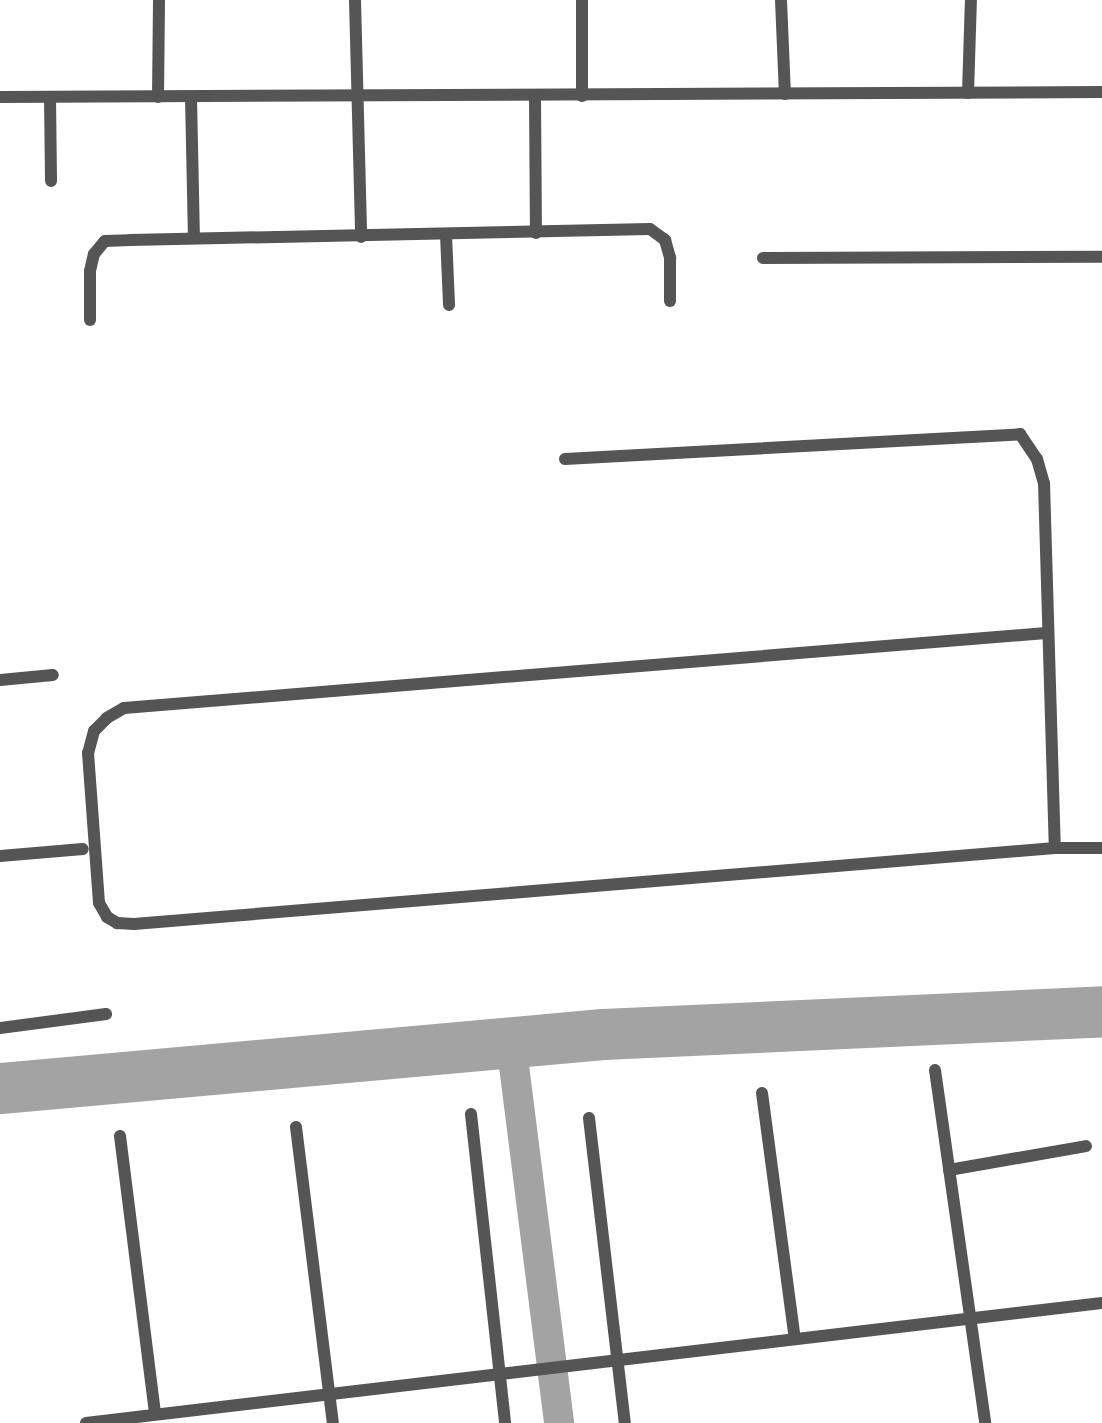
<!DOCTYPE html>
<style>
body{margin:0}
#map{position:relative;width:1102px;height:1423px;overflow:hidden;background:#fff;font-family:"Titillium Web",sans-serif}
div>[style]{position:absolute}
[style*='--x']{left:calc(var(--x)*1px);top:calc(var(--y)*1px);width:calc(var(--w)*1px);rotate:calc(var(--a)*1deg)}
.canal>*{height:30px;margin:-15px;padding:0 15px;transform-origin:15px;border-radius:15px;background:#a3a3a3}
.river>*{height:51px;margin:-25.5px;padding:0 25.5px;transform-origin:25.5px;border-radius:25.5px;background:#a3a3a3}
.lane>*{height:12px;margin:-6px;padding:0 6px;transform-origin:6px;border-radius:6px;background:#555}
.street>*{height:12px;margin:-6px;padding:0 6px;transform-origin:6px;border-radius:6px;background:#555}
span{translate:-50% -50%;white-space:nowrap;text-align:center;line-height:1.15;-webkit-text-stroke:6px #fff;paint-order:stroke}
</style>
<div id="map">
<div class="canal">
<i style="--x:511;--y:1042;--w:384;--a:82.8"></i>
</div>
<div class="river">
<i style="--x:0;--y:1088;--w:605;--a:-5.12"></i>
<i style="--x:603;--y:1034;--w:500;--a:-2.6"></i>
</div>
<div class="lane">
<i style="--x:781;--y:0;--w:94;--a:87.6"></i>
<i style="--x:968;--y:93;--w:93;--a:-88.2"></i>
<i style="--x:582;--y:96;--w:96;--a:-90"></i>
</div>
<div class="street">
<i style="--x:355;--y:0;--w:237;--a:88.5"></i>
<i style="--x:535;--y:96;--w:137;--a:89.6"></i>
<i style="--x:0;--y:97;--w:1102;--a:-0.26"></i>
<i style="--x:50;--y:97;--w:84;--a:89.3"></i>
<i style="--x:158;--y:97;--w:97;--a:-89.4"></i>
<i style="--x:191;--y:97;--w:141;--a:88.8"></i>
<i style="--x:446;--y:235;--w:70;--a:87.5"></i>
<i style="--x:763;--y:258;--w:339;--a:-0.2"></i>
<i style="--x:90;--y:320;--w:49;--a:-90"></i>
<i style="--x:90;--y:271;--w:17;--a:-77"></i>
<i style="--x:94;--y:254;--w:17;--a:-50"></i>
<i style="--x:105;--y:241;--w:25;--a:-2"></i>
<i style="--x:130;--y:240;--w:520;--a:-1.21"></i>
<i style="--x:650;--y:229;--w:19;--a:36"></i>
<i style="--x:665;--y:240;--w:19;--a:74"></i>
<i style="--x:670;--y:258;--w:43;--a:90"></i>
<i style="--x:565;--y:459;--w:456;--a:-3.1"></i>
<i style="--x:1020;--y:434;--w:30;--a:56"></i>
<i style="--x:1037;--y:459;--w:25;--a:74"></i>
<i style="--x:1044;--y:483;--w:365;--a:88.3"></i>
<i style="--x:1046;--y:633;--w:925;--a:175.35"></i>
<i style="--x:124;--y:708;--w:20;--a:150"></i>
<i style="--x:107;--y:718;--w:18;--a:135"></i>
<i style="--x:94;--y:731;--w:23;--a:105"></i>
<i style="--x:88;--y:753;--w:150;--a:85.8"></i>
<i style="--x:99;--y:903;--w:16;--a:60"></i>
<i style="--x:107;--y:917;--w:12;--a:31"></i>
<i style="--x:117;--y:923;--w:17;--a:3"></i>
<i style="--x:134;--y:924;--w:924;--a:-4.72"></i>
<i style="--x:1055;--y:848;--w:47;--a:0"></i>
<i style="--x:0;--y:680;--w:53;--a:-5.4"></i>
<i style="--x:0;--y:856;--w:83;--a:-4.8"></i>
<i style="--x:0;--y:1028;--w:107;--a:-7.5"></i>
<i style="--x:935;--y:1070;--w:357;--a:81.9"></i>
<i style="--x:762;--y:1093;--w:248;--a:82.4"></i>
<i style="--x:471;--y:1114;--w:311;--a:83.7"></i>
<i style="--x:589;--y:1118;--w:307;--a:83.3"></i>
<i style="--x:296;--y:1127;--w:298;--a:82.9"></i>
<i style="--x:120;--y:1136;--w:280;--a:82.8"></i>
<i style="--x:949;--y:1170;--w:139;--a:-9.9"></i>
<i style="--x:86;--y:1423;--w:1023;--a:-6.74"></i>
</div>
</div>
